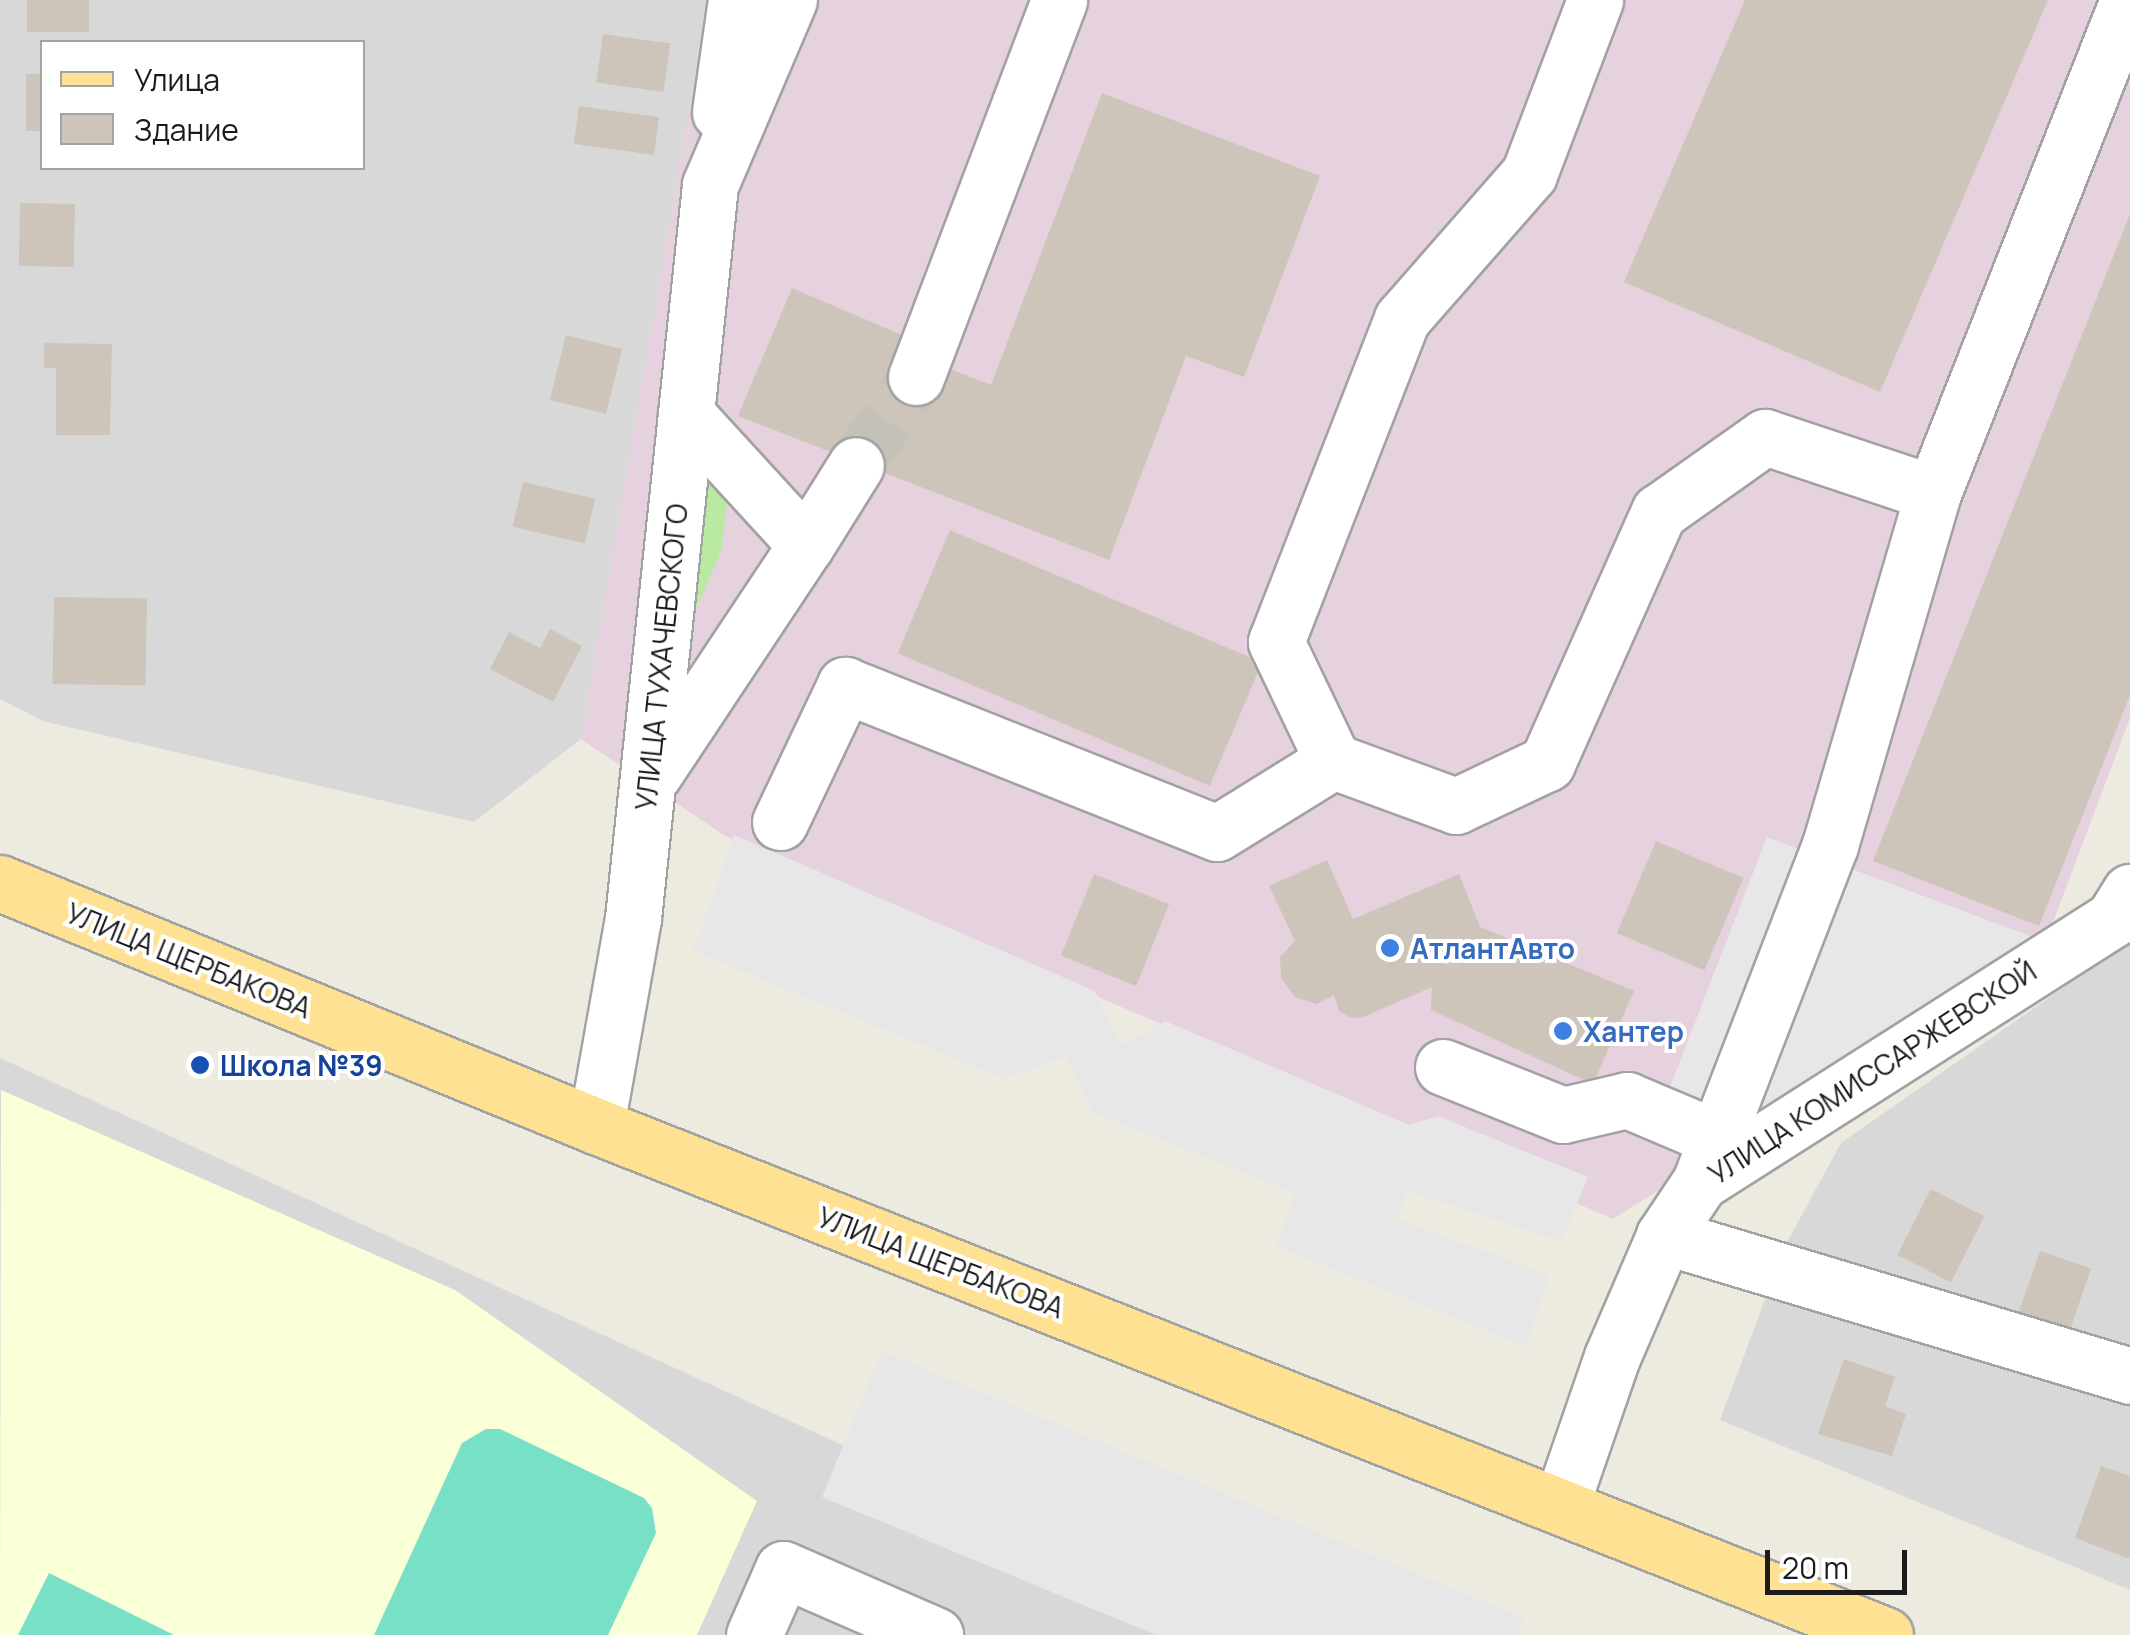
<!DOCTYPE html>
<meta charset="utf-8">
<style>
body{margin:0}
#map{position:relative;width:2130px;height:1635px;overflow:hidden;background:#edebdf;font-family:Manrope,sans-serif}
div>[style]{position:absolute}
[style*='--x']{left:calc(var(--x)*1px);top:calc(var(--y)*1px);width:calc(var(--w)*1px);rotate:calc(var(--a)*1deg)}
.residential>*{inset:0;background:#d9d8d8}
.industrial>*{inset:0;background:#e6d1df}
.education>*{inset:0;background:#f9ffd6}
.grass>*{inset:0;background:#baeaa2}
.pitch>*{inset:0;background:#79e0c8}
.parking>*{inset:0;background:#e7e7e7}
.building>*{inset:0;background:#cdc5b9;transform-origin:0 0}
.minor-tunnel>*{height:55px;margin-top:-27.5px;transform-origin:0;background:repeating-linear-gradient(90deg,#c3c1b8 0 55px,transparent 0 83px)}
.roads{filter:drop-shadow(2px 0 #a2a2a2) drop-shadow(-2px 0 #a2a2a2) drop-shadow(0 2px #a2a2a2) drop-shadow(0 -2px #a2a2a2)}
.minor>*{height:55px;margin:-27.5px;padding:0 27.5px;transform-origin:27.5px;border-radius:27.5px;background:#fff}
.major>*{height:55px;margin:-27.5px;padding:0 27.5px;transform-origin:27.5px;border-radius:27.5px;background:#ffe193}
.dots>*{width:28px;height:28px;translate:-50% -50%;box-sizing:border-box;border:5px solid #fff;border-radius:50%}
span{translate:-50% -50%;white-space:nowrap;text-align:center;line-height:1.15;-webkit-text-stroke:8px #fff;paint-order:stroke}
.street-label{font-size:28px;color:#1b1b1b}
.shop-label{font-size:28px;color:#366cbe;font-weight:700}
.left{translate:0 -50%;text-align:left}
.transit-label{font-size:28px;color:#164399;font-weight:700}
.legend{position:absolute;left:40px;top:40px;width:325px;height:130px;box-sizing:border-box;background:#fff;border:2px solid #a4a4a4;margin:0;padding:12px 18px;list-style:none;font-size:30px;color:#1b1b1b}
.legend li{display:flex;align-items:center;gap:20px;height:50px}
.legend b{width:50px;border:2px solid #a4a4a4}
.scale{position:absolute;left:1765px;top:1550px;width:142px;height:45px;box-sizing:border-box;border:5px solid #1b1b1b;border-top:0;padding-left:12px;font-size:30px;line-height:35px;white-space:nowrap;color:#1b1b1b;-webkit-text-stroke:8px #fff;paint-order:stroke}
</style>
<div id="map">
<div class="residential">
<i style="clip-path:polygon(evenodd,0 0,740px 0,688px 114px,581px 739px,474px 822px,43px 721px,0 699px,0 0,42px 42px,362px 42px,362px 168px,42px 168px,42px 42px)"></i>
<i style="clip-path:polygon(2130px 941px,2130px 1590px,1720px 1420px,1785px 1246px,1841px 1143px)"></i>
<i style="clip-path:polygon(0 1058px,1256px 1635px,0 1635px)"></i>
</div>
<div class="industrial">
<i style="clip-path:polygon(740px 0,2130px 0,2130px 718px,2044px 946px,1613px 1219px,725px 836px,581px 739px,688px 114px)"></i>
</div>
<div class="education">
<i style="clip-path:polygon(1px 1090px,455px 1290px,757px 1501px,697px 1635px,0 1635px)"></i>
</div>
<div class="grass">
<i style="clip-path:polygon(705px 450px,727px 504px,721px 551px,694px 614px)"></i>
</div>
<div class="pitch">
<i style="clip-path:polygon(486px 1429px,500px 1429px,644px 1498px,652px 1508px,656px 1533px,608px 1635px,374px 1635px,462px 1443px)"></i>
<i style="clip-path:polygon(49px 1573px,174px 1635px,18px 1635px)"></i>
</div>
<div class="parking">
<i style="clip-path:polygon(734px 835px,1095px 991px,1122px 1045px,1165px 1021px,1409px 1125px,1438px 1116px,1588px 1177px,1562px 1241px,1408px 1192px,1397px 1219px,1550px 1275px,1525px 1346px,1277px 1247px,1295px 1193px,1092px 1112px,1066px 1057px,1004px 1079px,693px 951px)"></i>
<i style="clip-path:polygon(1767px 837px,2038px 939px,1747px 1124px,1666px 1097px)"></i>
<i style="clip-path:polygon(882px 1351px,1524px 1618px,1517px 1635px,1156px 1635px,822px 1497px)"></i>
</div>
<div class="building">
<i style="left:27px;top:0;width:62px;height:32px"></i>
<i style="clip-path:polygon(1745px 0,2048px 0,1880px 392px,1624px 282px)"></i>
<i style="left:603px;top:34px;width:68px;height:49px;rotate:8deg"></i>
<i style="left:26px;top:74px;width:16px;height:57px"></i>
<i style="clip-path:polygon(1102px 93px,1320px 176px,1244px 377px,1186px 356px,1109px 560px,738px 416px,792px 288px,902px 335px,905px 372px,942px 389px,950px 369px,991px 385px)"></i>
<i style="left:579px;top:106px;width:81px;height:38px;rotate:8deg"></i>
<i style="left:20px;top:203px;width:55px;height:63px;rotate:1deg"></i>
<i style="clip-path:polygon(2130px 214px,2130px 695px,2039px 926px,1873px 861px)"></i>
<i style="left:566px;top:335px;width:58px;height:67px;rotate:14deg"></i>
<i style="clip-path:polygon(44px 343px,112px 344px,110px 435px,56px 435px,56px 368px,44px 368px)"></i>
<i style="left:523px;top:482px;width:74px;height:46px;rotate:13deg"></i>
<i style="left:950px;top:530px;width:339px;height:134px;rotate:23deg"></i>
<i style="left:54px;top:597px;width:93px;height:87px;rotate:1deg"></i>
<i style="clip-path:polygon(550px 629px,582px 646px,553px 702px,490px 669px,509px 632px,540px 648px)"></i>
<i style="left:1656px;top:841px;width:95px;height:100px;rotate:23deg"></i>
<i style="clip-path:polygon(1327px 860px,1353px 919px,1459px 874px,1480px 927px,1634px 991px,1593px 1084px,1431px 1010px,1432px 987px,1363px 1017px,1351px 1018px,1339px 1011px,1334px 995px,1316px 1004px,1295px 997px,1281px 978px,1280px 957px,1295px 941px,1269px 886px)"></i>
<i style="left:1094px;top:874px;width:81px;height:88px;rotate:22deg"></i>
<i style="left:1931px;top:1189px;width:60px;height:74px;rotate:27deg"></i>
<i style="left:2040px;top:1251px;width:54px;height:72px;rotate:19deg"></i>
<i style="clip-path:polygon(1844px 1359px,1895px 1377px,1885px 1406px,1906px 1414px,1892px 1456px,1818px 1434px)"></i>
<i style="clip-path:polygon(2101px 1466px,2130px 1476px,2130px 1559px,2075px 1538px)"></i>
</div>
<div class="minor-tunnel">
<i style="--x:856;--y:465;--w:107;--a:-55.7"></i>
</div>
<div class="roads">
<div class="minor">
<i style="--x:720;--y:112;--w:113;--a:-81.9"></i>
<i style="--x:916;--y:377;--w:403;--a:-69.2"></i>
<i style="--x:1933;--y:493;--w:530;--a:-68.42"></i>
<i style="--x:806;--y:545;--w:94;--a:-58"></i>
<i style="--x:1333;--y:761;--w:132;--a:-115.6"></i>
<i style="--x:1276;--y:642;--w:347;--a:-68.7"></i>
<i style="--x:1402;--y:319;--w:193;--a:-48.8"></i>
<i style="--x:1529;--y:174;--w:186;--a:-69.2"></i>
<i style="--x:653;--y:775;--w:276;--a:-56.4"></i>
<i style="--x:806;--y:545;--w:178;--a:-132.5"></i>
<i style="--x:780;--y:822;--w:152;--a:-64.6"></i>
<i style="--x:845;--y:685;--w:400;--a:21.7"></i>
<i style="--x:1217;--y:833;--w:137;--a:-31.8"></i>
<i style="--x:1333;--y:761;--w:131;--a:20.1"></i>
<i style="--x:1456;--y:806;--w:101;--a:-25.3"></i>
<i style="--x:1547;--y:763;--w:275;--a:-66"></i>
<i style="--x:1659;--y:512;--w:130;--a:-35.3"></i>
<i style="--x:1765;--y:437;--w:177;--a:18.4"></i>
<i style="--x:1933;--y:493;--w:367;--a:106.3"></i>
<i style="--x:1830;--y:845;--w:361;--a:111.1"></i>
<i style="--x:1443;--y:1067;--w:129;--a:21.8"></i>
<i style="--x:1563;--y:1115;--w:66;--a:-13.2"></i>
<i style="--x:1627;--y:1100;--w:98;--a:22.9"></i>
<i style="--x:596;--y:1126;--w:211;--a:-79.9"></i>
<i style="--x:633;--y:918;--w:737;--a:-84"></i>
<i style="--x:710;--y:185;--w:201;--a:-66.9"></i>
<i style="--x:1664;--y:1236;--w:487;--a:16.7"></i>
<i style="--x:1561;--y:1505;--w:157;--a:-71"></i>
<i style="--x:1612;--y:1357;--w:132;--a:-66.7"></i>
<i style="--x:1664;--y:1236;--w:65;--a:-56.3"></i>
<i style="--x:1700;--y:1182;--w:490;--a:-32.5"></i>
<i style="--x:2113;--y:919;--w:32;--a:-58"></i>
<i style="--x:754;--y:1635;--w:72;--a:-66.3"></i>
<i style="--x:783;--y:1569;--w:166;--a:23.5"></i>
</div>
<div class="major">
<i style="--x:0;--y:883;--w:644;--a:22.18"></i>
<i style="--x:596;--y:1126;--w:1386;--a:21.55"></i>
</div>
</div>
<div class="dots">
<i style="left:1390px;top:948px;background:#3f7fe0"></i>
<i style="left:1563px;top:1031px;background:#3f7fe0"></i>
<i style="left:200px;top:1065px;background:#1a4fb4"></i>
</div>
<div class="street-label">
<span style="left:661px;top:657px;rotate:-84deg">УЛИЦА ТУХАЧЕВСКОГО</span>
<span style="left:189px;top:960px;rotate:22deg">УЛИЦА ЩЕРБАКОВА</span>
<span style="left:1872px;top:1072px;rotate:-33deg">УЛИЦА КОМИССАРЖЕВСКОЙ</span>
<span style="left:941px;top:1262px;rotate:21deg">УЛИЦА ЩЕРБАКОВА</span>
</div>
<div class="shop-label">
<span class="left" style="left:1410px;top:948px">АтлантАвто</span>
<span class="left" style="left:1583px;top:1031px">Хантер</span>
</div>
<div class="transit-label">
<span class="left" style="left:220px;top:1065px">Школа №39</span>
</div>
<ul class="legend">
<li><b style="height:12px;background:#ffe193"></b>Улица</li>
<li><b style="height:28px;background:#cdc5b9"></b>Здание</li>
</ul>
<div class="scale">20 m</div>
</div>
